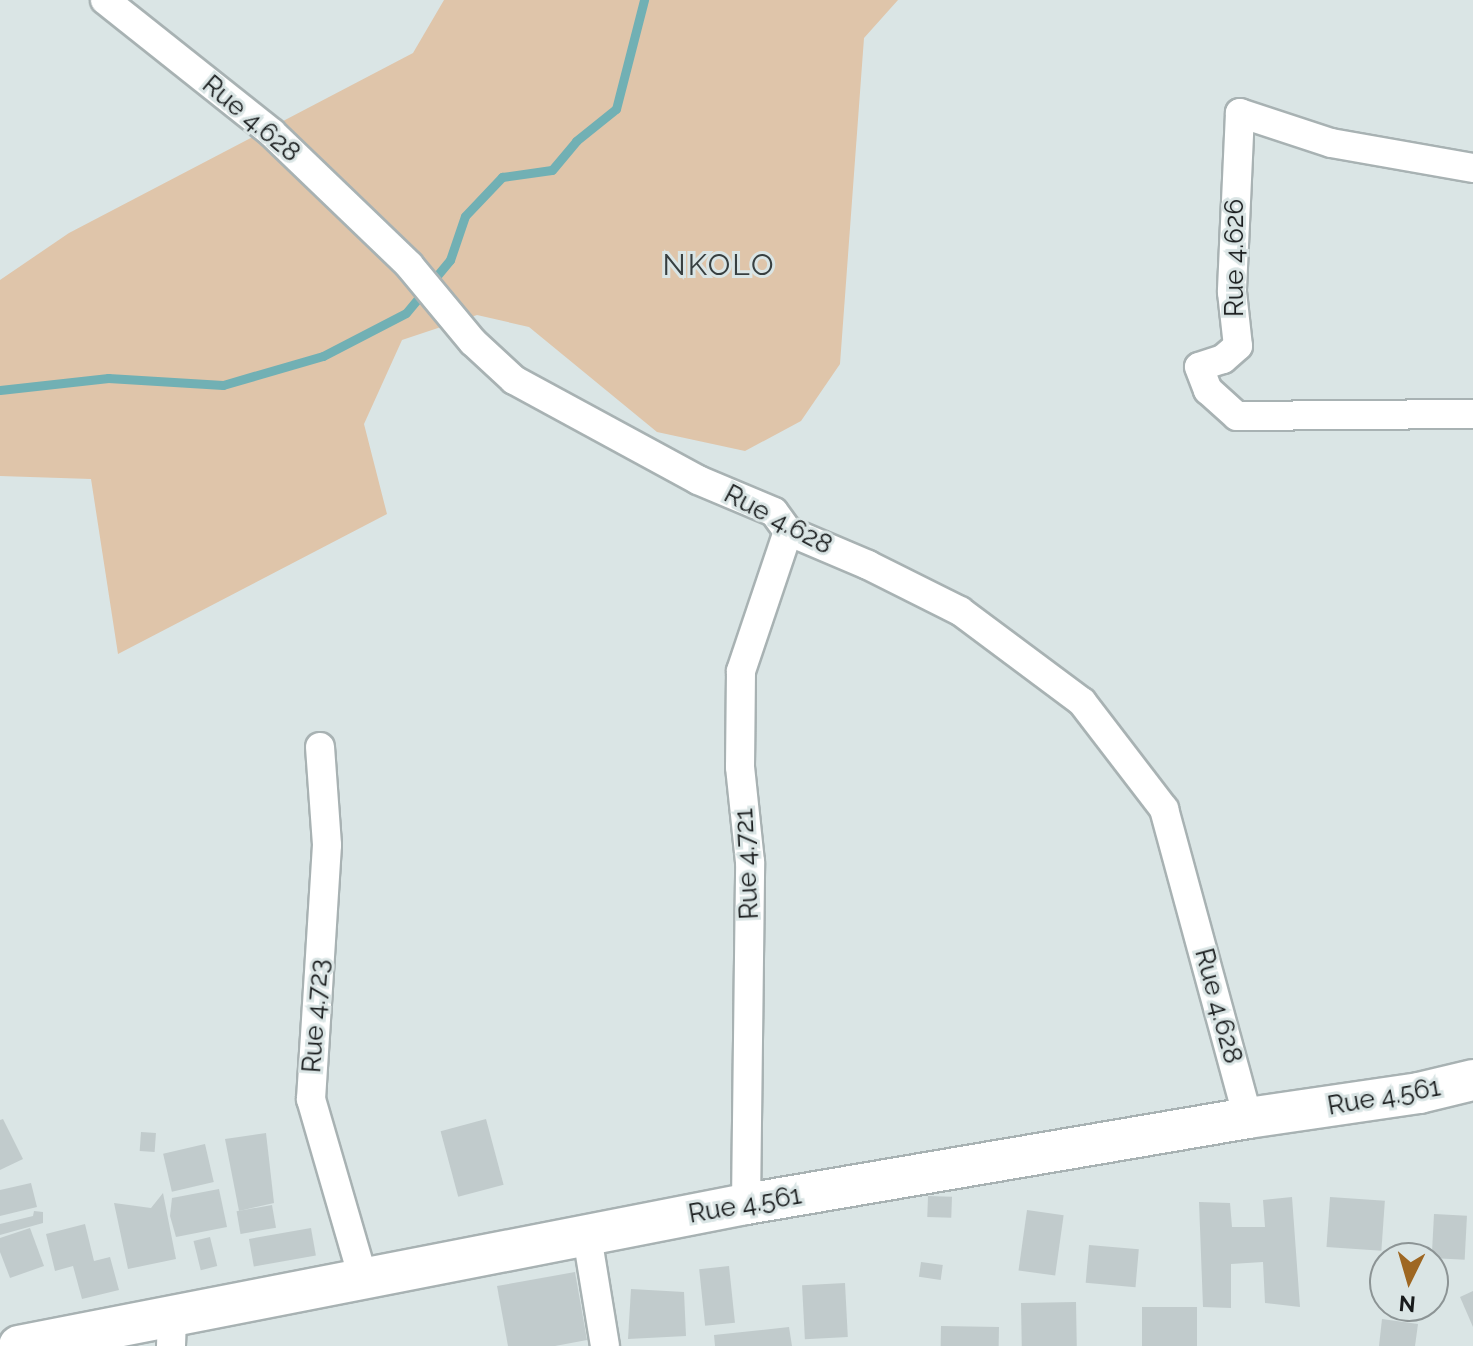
<!DOCTYPE html>
<style>
body{margin:0}
#map{position:relative;width:1473px;height:1346px;overflow:hidden;background:#dae5e5;font-family:Raleway,sans-serif}
div>[style]{position:absolute}
[style*='--x']{left:calc(var(--x)*1px);top:calc(var(--y)*1px);width:calc(var(--w)*1px);rotate:calc(var(--a)*1deg)}
.green>*{inset:0;background:#dfc5aa}
.stream>*{height:9px;margin:-4.5px;padding:0 4.5px;transform-origin:4.5px;border-radius:4.5px;background:#71b0b4}
.building>*{inset:0;background:#c1cbcc;transform-origin:0 0}
.roads{filter:drop-shadow(2px 0 #a8b2b3) drop-shadow(-2px 0 #a8b2b3) drop-shadow(0 2px #a8b2b3) drop-shadow(0 -2px #a8b2b3)}
.minor>*{height:28px;margin:-14px;padding:0 14px;transform-origin:14px;border-radius:14px;background:#fff}
.secondary>*{height:40px;margin:-20px;padding:0 20px;transform-origin:20px;border-radius:20px;background:#fff}
span{translate:-50% -50%;white-space:nowrap;text-align:center;line-height:1.15;-webkit-text-stroke:6px #dae5e5;paint-order:stroke}
.street-label{font-size:26px;color:#181b1c}
.quarter-label{font-size:30px;color:#373f40;letter-spacing:2px}
.north{position:absolute;left:1369px;top:1242px;width:80px;height:80px;box-sizing:border-box;background:#dae5e5;border:2px solid #8c9495;border-radius:50%;rotate:185deg;font-size:22px;font-weight:700;line-height:32px;text-align:center;color:#181b1c}
.north::after{content:'';display:block;margin:auto;width:28px;height:36px;background:#9e6722;clip-path:polygon(50% 0,100% 100%,50% 72%,0 100%)}
</style>
<div id="map">
<div class="green">
<i style="clip-path:polygon(444px 0,898px 0,864px 38px,840px 364px,801px 421px,745px 451px,657px 432px,529px 327px,477px 315px,402px 340px,364px 424px,387px 514px,118px 654px,91px 479px,0 476px,0 280px,69px 233px,413px 53px)"></i>
</div>
<div class="stream">
<i style="--x:0;--y:390;--w:109;--a:-6.3"></i>
<i style="--x:108;--y:378;--w:115;--a:3.5"></i>
<i style="--x:223;--y:385;--w:104;--a:-16.2"></i>
<i style="--x:323;--y:356;--w:93;--a:-27.4"></i>
<i style="--x:406;--y:313;--w:69;--a:-50.3"></i>
<i style="--x:450;--y:260;--w:46;--a:-71.2"></i>
<i style="--x:465;--y:216;--w:54;--a:-46.5"></i>
<i style="--x:502;--y:177;--w:50;--a:-8"></i>
<i style="--x:552;--y:170;--w:38;--a:-50"></i>
<i style="--x:576;--y:141;--w:51;--a:-38.7"></i>
<i style="--x:616;--y:109;--w:113;--a:-75.6"></i>
</div>
<div class="building">
<i style="clip-path:polygon(3px 1119px,23px 1159px,0 1170px,0 1120px)"></i>
<i style="left:486px;top:1119px;width:68px;height:47px;rotate:75deg"></i>
<i style="left:141px;top:1132px;width:15px;height:19px;rotate:4deg"></i>
<i style="clip-path:polygon(266px 1133px,274px 1203px,239px 1211px,225px 1139px)"></i>
<i style="left:205px;top:1144px;width:39px;height:43px;rotate:77deg"></i>
<i style="clip-path:polygon(31px 1183px,37px 1207px,0 1216px,0 1190px)"></i>
<i style="clip-path:polygon(219px 1189px,227px 1227px,176px 1237px,170px 1216px,172px 1198px)"></i>
<i style="clip-path:polygon(163px 1193px,176px 1259px,128px 1269px,114px 1203px,151px 1208px)"></i>
<i style="left:928px;top:1196px;width:24px;height:21px;rotate:2deg"></i>
<i style="clip-path:polygon(1292px 1197px,1300px 1307px,1265px 1303px,1263px 1262px,1231px 1264px,1231px 1308px,1203px 1307px,1199px 1202px,1230px 1203px,1232px 1227px,1265px 1227px,1263px 1200px)"></i>
<i style="left:1330px;top:1197px;width:55px;height:50px;rotate:4deg"></i>
<i style="left:272px;top:1205px;width:23px;height:36px;rotate:80deg"></i>
<i style="left:1027px;top:1210px;width:37px;height:61px;rotate:8deg"></i>
<i style="clip-path:polygon(34px 1211px,43px 1212px,43px 1223px,0 1235px,0 1224px,33px 1216px)"></i>
<i style="left:1434px;top:1214px;width:33px;height:44px;rotate:3deg"></i>
<i style="clip-path:polygon(85px 1224px,94px 1261px,110px 1257px,119px 1290px,82px 1299px,73px 1266px,55px 1271px,46px 1234px)"></i>
<i style="clip-path:polygon(30px 1228px,44px 1266px,10px 1278px,0 1252px,0 1238px)"></i>
<i style="left:311px;top:1228px;width:28px;height:63px;rotate:80deg"></i>
<i style="left:210px;top:1237px;width:30px;height:17px;rotate:76deg"></i>
<i style="left:1089px;top:1245px;width:50px;height:38px;rotate:5deg"></i>
<i style="left:921px;top:1262px;width:22px;height:15px;rotate:8deg"></i>
<i style="left:729px;top:1266px;width:57px;height:30px;rotate:84deg"></i>
<i style="clip-path:polygon(575px 1272px,587px 1340px,555px 1346px,508px 1346px,497px 1286px)"></i>
<i style="left:845px;top:1283px;width:54px;height:43px;rotate:87deg"></i>
<i style="clip-path:polygon(631px 1289px,684px 1292px,686px 1336px,628px 1339px)"></i>
<i style="clip-path:polygon(1473px 1291px,1473px 1327px,1460px 1297px)"></i>
<i style="left:1076px;top:1302px;width:44px;height:55px;rotate:89deg"></i>
<i style="left:1142px;top:1307px;width:55px;height:39px"></i>
<i style="clip-path:polygon(1382px 1319px,1418px 1324px,1415px 1346px,1379px 1346px)"></i>
<i style="left:941px;top:1326px;width:58px;height:20px;rotate:1deg"></i>
<i style="clip-path:polygon(789px 1327px,792px 1346px,715px 1346px,714px 1335px)"></i>
</div>
<div class="roads">
<div class="minor">
<i style="--x:105;--y:0;--w:213;--a:38.5"></i>
<i style="--x:272;--y:133;--w:190;--a:43.9"></i>
<i style="--x:409;--y:265;--w:100;--a:50.3"></i>
<i style="--x:473;--y:342;--w:56;--a:42.8"></i>
<i style="--x:514;--y:380;--w:209;--a:28.5"></i>
<i style="--x:698;--y:480;--w:82;--a:22.8"></i>
<i style="--x:774;--y:512;--w:24;--a:54"></i>
<i style="--x:788;--y:531;--w:87;--a:23"></i>
<i style="--x:868;--y:565;--w:103;--a:26.6"></i>
<i style="--x:960;--y:611;--w:152;--a:36.7"></i>
<i style="--x:1082;--y:702;--w:135;--a:52.5"></i>
<i style="--x:1164;--y:809;--w:320;--a:74.8"></i>
<i style="--x:1473;--y:168;--w:144;--a:-170"></i>
<i style="--x:1331;--y:143;--w:96;--a:-161.8"></i>
<i style="--x:1240;--y:113;--w:179;--a:92.6"></i>
<i style="--x:1232;--y:292;--w:54;--a:83.7"></i>
<i style="--x:1238;--y:346;--w:20;--a:139"></i>
<i style="--x:1223;--y:359;--w:25;--a:162"></i>
<i style="--x:1199;--y:367;--w:25;--a:69"></i>
<i style="--x:1208;--y:390;--w:39;--a:42"></i>
<i style="--x:1237;--y:416;--w:236;--a:-0.5"></i>
<i style="--x:320;--y:747;--w:98;--a:85.9"></i>
<i style="--x:327;--y:845;--w:255;--a:93.6"></i>
<i style="--x:311;--y:1099;--w:186;--a:73.8"></i>
<i style="--x:746;--y:1204;--w:342;--a:-89.3"></i>
<i style="--x:750;--y:862;--w:96;--a:-96"></i>
<i style="--x:740;--y:767;--w:96;--a:-89.4"></i>
<i style="--x:741;--y:671;--w:148;--a:-71.4"></i>
<i style="--x:587;--y:1236;--w:111;--a:80.7"></i>
<i style="--x:171;--y:1346;--w:30;--a:-88"></i>
</div>
<div class="secondary">
<i style="--x:19;--y:1346;--w:741;--a:-11.05"></i>
<i style="--x:746;--y:1204;--w:509;--a:-9.72"></i>
<i style="--x:1248;--y:1118;--w:173;--a:-8.3"></i>
<i style="--x:1419;--y:1093;--w:56;--a:-13.5"></i>
</div>
</div>
<div class="street-label">
<span style="left:251px;top:119px;rotate:40deg">Rue 4.628</span>
<span style="left:1235px;top:258px;rotate:-90deg">Rue 4.626</span>
<span style="left:778px;top:520px;rotate:28deg">Rue 4.628</span>
<span style="left:747px;top:864px;rotate:-93deg">Rue 4.721</span>
<span style="left:1218px;top:1006px;rotate:75deg">Rue 4.628</span>
<span style="left:316px;top:1016px;rotate:-86deg">Rue 4.723</span>
<span style="left:1384px;top:1097px;rotate:-10deg">Rue 4.561</span>
<span style="left:745px;top:1205px;rotate:-10deg">Rue 4.561</span>
</div>
<div class="quarter-label">
<span style="left:719px;top:265px">NKOLO</span>
</div>
<div class="north">N</div>
</div>
